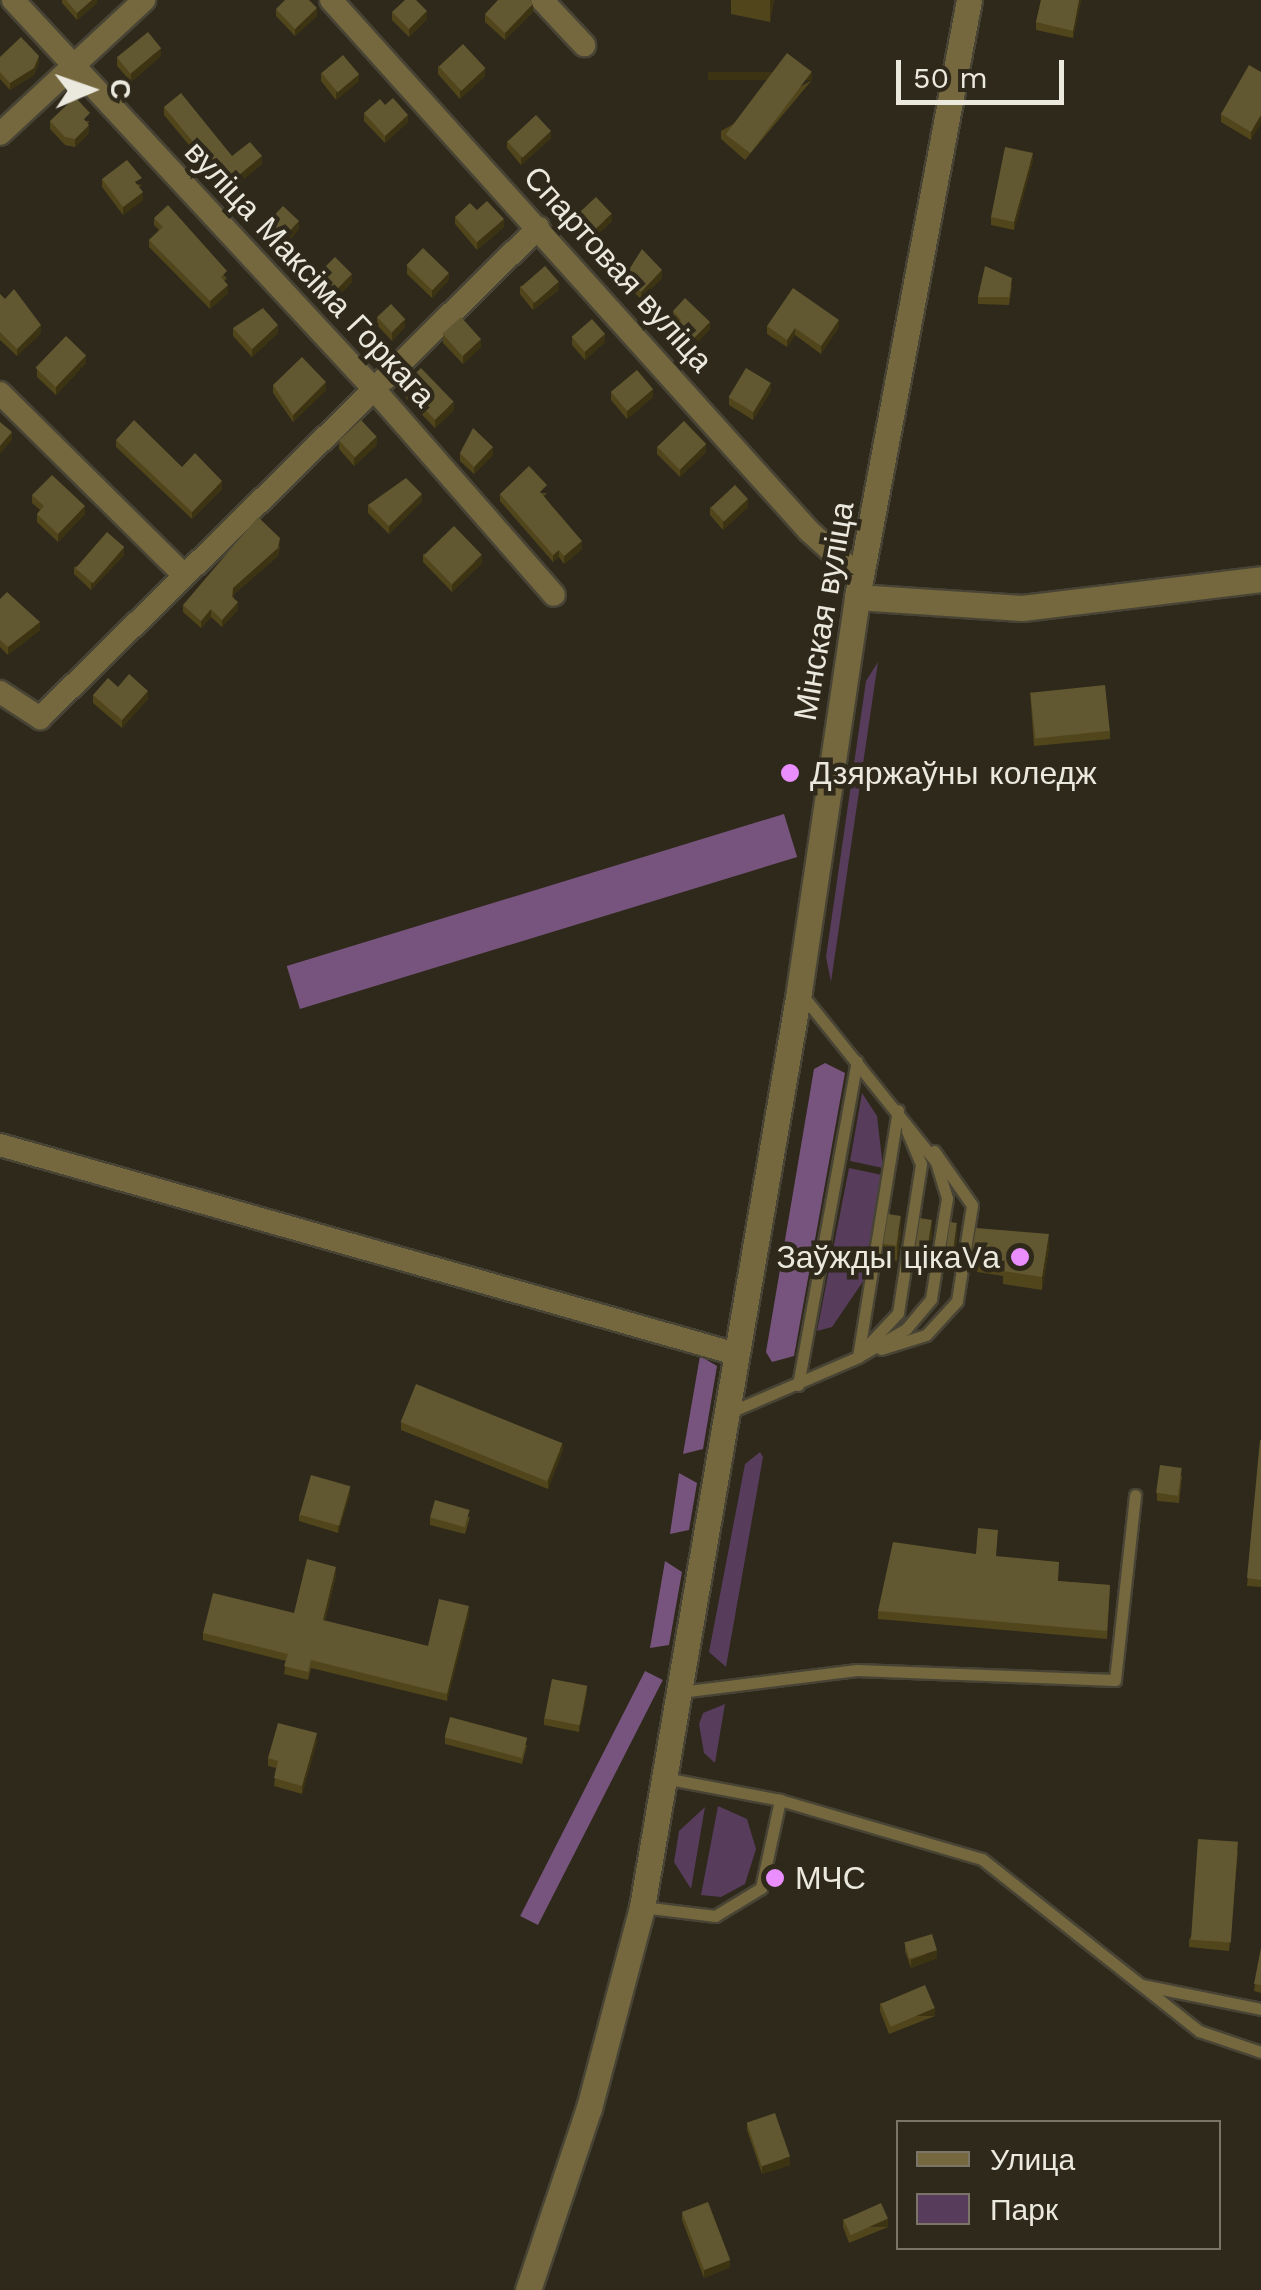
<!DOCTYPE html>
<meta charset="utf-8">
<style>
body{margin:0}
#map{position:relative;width:1261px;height:2290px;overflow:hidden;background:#2e291a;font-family:"Work Sans",sans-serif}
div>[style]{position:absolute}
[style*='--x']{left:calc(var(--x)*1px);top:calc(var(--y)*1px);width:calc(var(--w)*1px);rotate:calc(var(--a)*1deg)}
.green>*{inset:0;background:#573c5c}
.forest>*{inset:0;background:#77547d;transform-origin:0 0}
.roads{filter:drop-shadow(2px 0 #484435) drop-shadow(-2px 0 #484435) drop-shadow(0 2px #484435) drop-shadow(0 -2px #484435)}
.service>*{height:11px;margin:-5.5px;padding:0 5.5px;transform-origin:5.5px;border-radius:5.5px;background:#75683e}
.minor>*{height:22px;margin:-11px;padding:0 11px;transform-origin:11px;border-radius:11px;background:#75683e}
.tertiary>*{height:25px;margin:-12.5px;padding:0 12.5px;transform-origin:12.5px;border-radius:12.5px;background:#75683e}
.wall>*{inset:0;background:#51451c}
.shaded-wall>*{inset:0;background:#3c3312;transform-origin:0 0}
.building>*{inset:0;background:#615731;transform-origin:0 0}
.dots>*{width:28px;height:28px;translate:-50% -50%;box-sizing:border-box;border:5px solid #2e291a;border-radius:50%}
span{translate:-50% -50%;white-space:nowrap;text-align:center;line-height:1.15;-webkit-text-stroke:9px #2e291a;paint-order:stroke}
.street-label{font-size:32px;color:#ebe8de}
.poi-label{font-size:32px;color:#ebe8de}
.left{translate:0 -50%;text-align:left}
.right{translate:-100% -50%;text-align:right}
.legend{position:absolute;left:896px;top:2120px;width:325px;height:130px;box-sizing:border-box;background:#2e291a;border:2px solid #7a7568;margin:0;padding:12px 18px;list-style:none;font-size:30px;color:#ebe8de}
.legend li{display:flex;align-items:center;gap:20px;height:50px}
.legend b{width:50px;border:2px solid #7a7568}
.north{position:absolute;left:40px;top:40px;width:100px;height:100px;-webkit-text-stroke:8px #2e291a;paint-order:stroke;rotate:88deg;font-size:28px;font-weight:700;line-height:40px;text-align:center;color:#ebe8de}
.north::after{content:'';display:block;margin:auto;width:35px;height:45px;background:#ebe8de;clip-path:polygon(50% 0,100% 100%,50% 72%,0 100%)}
.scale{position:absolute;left:896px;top:60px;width:168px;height:45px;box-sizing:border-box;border:5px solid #ebe8de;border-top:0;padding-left:12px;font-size:30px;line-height:35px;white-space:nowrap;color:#ebe8de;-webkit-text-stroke:8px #2e291a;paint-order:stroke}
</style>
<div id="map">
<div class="green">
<i style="clip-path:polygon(878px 662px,831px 982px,826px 957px,866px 681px)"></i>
<i style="clip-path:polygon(862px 1093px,877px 1116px,883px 1168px,850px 1161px)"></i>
<i style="clip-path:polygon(849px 1168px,882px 1175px,864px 1280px,832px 1327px,817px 1331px)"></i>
<i style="clip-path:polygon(760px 1452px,763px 1457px,726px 1667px,709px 1652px,745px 1464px)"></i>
<i style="clip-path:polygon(725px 1704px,715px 1763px,704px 1753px,699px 1724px,703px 1713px)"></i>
<i style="clip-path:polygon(718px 1806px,747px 1819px,756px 1849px,745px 1884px,721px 1897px,701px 1895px)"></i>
<i style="clip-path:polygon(705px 1807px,691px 1889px,674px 1862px,679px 1831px)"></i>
</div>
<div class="forest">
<i style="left:784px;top:814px;width:45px;height:520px;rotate:73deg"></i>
<i style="clip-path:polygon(825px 1063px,845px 1073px,794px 1356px,772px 1362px,766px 1352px,814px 1069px)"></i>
<i style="clip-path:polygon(700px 1356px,717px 1366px,703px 1449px,683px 1454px)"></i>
<i style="clip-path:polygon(679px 1473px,697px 1483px,689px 1530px,670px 1534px)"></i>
<i style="clip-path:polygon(665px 1561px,682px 1572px,669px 1645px,650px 1648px)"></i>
<i style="left:645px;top:1671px;width:20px;height:275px;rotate:27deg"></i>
</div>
<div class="roads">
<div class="service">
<i style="--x:867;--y:1346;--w:45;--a:-46.8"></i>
<i style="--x:898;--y:1313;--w:151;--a:-81.2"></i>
<i style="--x:921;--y:1164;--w:36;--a:-113"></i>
<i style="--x:881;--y:1349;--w:47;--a:-17.3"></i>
<i style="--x:926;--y:1335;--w:46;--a:-47.6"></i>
<i style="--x:957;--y:1301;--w:97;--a:-81.1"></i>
<i style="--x:972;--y:1205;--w:66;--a:-125.1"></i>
<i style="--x:858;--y:1357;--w:250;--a:-80.8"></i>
<i style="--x:798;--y:1385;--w:329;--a:-79.7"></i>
<i style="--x:728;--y:1413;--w:142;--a:-23.3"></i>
<i style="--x:858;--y:1357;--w:56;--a:-30.3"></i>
<i style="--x:906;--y:1329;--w:39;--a:-50"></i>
<i style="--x:931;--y:1299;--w:102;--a:-81"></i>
<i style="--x:947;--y:1198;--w:38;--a:-107"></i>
<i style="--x:936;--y:1162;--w:214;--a:-128.7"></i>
<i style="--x:680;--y:1692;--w:178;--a:-7.1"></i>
<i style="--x:857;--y:1670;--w:258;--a:2.2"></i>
<i style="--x:1115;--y:1680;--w:186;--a:-83.8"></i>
<i style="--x:664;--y:1778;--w:118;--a:10.7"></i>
<i style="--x:780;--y:1800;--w:210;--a:16.3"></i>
<i style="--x:982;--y:1859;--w:277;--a:38.4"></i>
<i style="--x:1199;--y:2031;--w:65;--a:18.7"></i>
<i style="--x:642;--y:1907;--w:74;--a:7"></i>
<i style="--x:715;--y:1916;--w:54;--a:-31.3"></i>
<i style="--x:761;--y:1888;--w:90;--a:-77.8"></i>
<i style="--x:1142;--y:1985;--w:121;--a:11.4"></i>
</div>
<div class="minor">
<i style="--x:13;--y:0;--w:528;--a:47.15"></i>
<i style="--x:372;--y:387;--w:276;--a:48.8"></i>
<i style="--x:331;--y:0;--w:714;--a:48.01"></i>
<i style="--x:809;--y:531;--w:70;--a:42.1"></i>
<i style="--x:542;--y:0;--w:62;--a:47"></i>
<i style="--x:0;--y:134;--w:197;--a:-42.9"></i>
<i style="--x:0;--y:393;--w:257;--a:44.7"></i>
<i style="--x:0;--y:692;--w:48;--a:33"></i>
<i style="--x:40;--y:718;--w:699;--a:-44.54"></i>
<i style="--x:0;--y:1145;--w:765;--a:15.85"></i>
</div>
<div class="tertiary">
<i style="--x:857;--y:597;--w:165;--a:3.8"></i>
<i style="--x:1022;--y:608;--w:241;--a:-6.9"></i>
<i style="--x:528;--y:2290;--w:192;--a:-71.5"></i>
<i style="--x:589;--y:2108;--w:208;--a:-75.2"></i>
<i style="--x:642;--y:1907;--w:929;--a:-80.27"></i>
<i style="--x:799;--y:991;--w:398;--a:-81.6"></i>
<i style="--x:857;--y:597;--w:607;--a:-79.37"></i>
</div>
</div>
<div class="wall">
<i style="clip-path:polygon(62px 0,97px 0,97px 3px,77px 20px,62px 3px)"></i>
<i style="clip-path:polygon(731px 0,774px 0,770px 22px,731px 14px)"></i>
<i style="clip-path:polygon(1041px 0,1081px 0,1073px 38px,1036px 30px,1036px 22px)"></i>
<i style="clip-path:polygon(276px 9px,317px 16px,295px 36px,276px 16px)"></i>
<i style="clip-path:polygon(392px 12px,427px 19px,409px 37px,392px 20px)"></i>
<i style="clip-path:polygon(533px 12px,505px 40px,485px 22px,485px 14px)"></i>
<i style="clip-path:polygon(161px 56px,131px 82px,117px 66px,117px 58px)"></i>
<i style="clip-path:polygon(0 57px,39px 63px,34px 75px,10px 90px,0 79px)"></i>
<i style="clip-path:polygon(438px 66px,485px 76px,460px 99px,438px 74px)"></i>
<i style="clip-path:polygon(1261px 72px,1251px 140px,1221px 122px,1221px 114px)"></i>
<i style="clip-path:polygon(321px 73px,359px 81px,336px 100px,321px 81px)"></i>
<i style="clip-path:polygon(812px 80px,745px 160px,721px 139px,721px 131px)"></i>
<i style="clip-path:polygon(385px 105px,408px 122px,385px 143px,364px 121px,364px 113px)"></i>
<i style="clip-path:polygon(164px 107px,232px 156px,262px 164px,228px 192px,164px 115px)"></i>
<i style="clip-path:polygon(50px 121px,90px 121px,88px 123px,89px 133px,75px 147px,65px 145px,50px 129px)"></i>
<i style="clip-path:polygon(551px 138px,521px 165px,507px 148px,507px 141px)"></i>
<i style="clip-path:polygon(1033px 160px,1014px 230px,991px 225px,991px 217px)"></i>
<i style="clip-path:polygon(102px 179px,142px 185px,139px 187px,143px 200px,123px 215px,102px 187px)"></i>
<i style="clip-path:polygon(477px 210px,504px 227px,477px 250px,455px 224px,455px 217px)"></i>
<i style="clip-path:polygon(154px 218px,227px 278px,224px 281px,228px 293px,210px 309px,149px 247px,149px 240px,159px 230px,154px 225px)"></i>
<i style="clip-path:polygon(572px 220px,612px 221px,588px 244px,572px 228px)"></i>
<i style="clip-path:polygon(263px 227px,299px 229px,280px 251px,263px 235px)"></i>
<i style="clip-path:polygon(407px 266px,449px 280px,432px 298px,407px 274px)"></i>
<i style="clip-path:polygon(625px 276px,662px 278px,641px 299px,625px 284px)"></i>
<i style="clip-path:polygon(311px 282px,352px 282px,328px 306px,311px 289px)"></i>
<i style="clip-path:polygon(1012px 285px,1009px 305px,978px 304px,978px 297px)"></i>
<i style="clip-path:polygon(520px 286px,559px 290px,533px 310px,520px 294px)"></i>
<i style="clip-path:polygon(0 294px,41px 333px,17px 356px,0 340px)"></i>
<i style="clip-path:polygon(673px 311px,710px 329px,687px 353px,671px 338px,671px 330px,677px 323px,673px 319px)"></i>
<i style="clip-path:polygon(377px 317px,405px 327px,392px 341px,377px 325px)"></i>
<i style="clip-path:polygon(767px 326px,839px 327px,821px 354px,795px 335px,787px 347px,767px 334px)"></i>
<i style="clip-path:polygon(233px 328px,278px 333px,252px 357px,233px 336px)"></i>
<i style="clip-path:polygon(443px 335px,481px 347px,463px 364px,443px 343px)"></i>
<i style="clip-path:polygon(572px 337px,605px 342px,585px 360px,572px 345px)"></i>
<i style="clip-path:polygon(86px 363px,56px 395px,37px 377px,37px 369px)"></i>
<i style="clip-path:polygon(273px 385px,326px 390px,293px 422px,273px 393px)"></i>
<i style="clip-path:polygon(402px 386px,454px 410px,435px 428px,402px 394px)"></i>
<i style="clip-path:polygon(771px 391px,753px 420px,729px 405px,729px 398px)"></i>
<i style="clip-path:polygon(611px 392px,653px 397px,627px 419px,611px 400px)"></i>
<i style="clip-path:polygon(116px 440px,222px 489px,192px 519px,116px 447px)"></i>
<i style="clip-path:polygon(339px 441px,377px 445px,354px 466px,339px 449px)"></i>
<i style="clip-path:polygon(657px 446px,706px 452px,680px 477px,657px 454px)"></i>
<i style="clip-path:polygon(460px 453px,493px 455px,474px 474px,460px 461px)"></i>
<i style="clip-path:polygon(547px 493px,544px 496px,582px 549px,564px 564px,559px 557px,553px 562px,500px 501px,500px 494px)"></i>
<i style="clip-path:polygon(32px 495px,85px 514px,58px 542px,37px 522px,37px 514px,40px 510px,32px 503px)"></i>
<i style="clip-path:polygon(422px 501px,389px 534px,368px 513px,368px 505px)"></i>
<i style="clip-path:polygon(710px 507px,748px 507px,723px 530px,710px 515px)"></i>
<i style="clip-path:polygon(280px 546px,278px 556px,233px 595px,238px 610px,222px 627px,211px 617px,201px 628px,183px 612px,183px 605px)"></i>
<i style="clip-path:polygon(423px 554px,482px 563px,452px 592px,423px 562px)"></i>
<i style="clip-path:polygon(124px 555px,91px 590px,74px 574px,74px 567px)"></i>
<i style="clip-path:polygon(0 599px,40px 630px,8px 655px,0 647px)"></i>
<i style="clip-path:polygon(118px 687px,148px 699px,122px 728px,93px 703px,93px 695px)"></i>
<i style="clip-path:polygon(1030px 692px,1110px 731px,1110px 739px,1034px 746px)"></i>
<i style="clip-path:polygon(901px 1231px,897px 1261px,883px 1259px,883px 1244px)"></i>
<i style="clip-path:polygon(932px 1235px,927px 1265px,915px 1264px,915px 1248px)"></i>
<i style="clip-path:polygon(957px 1239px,953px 1269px,945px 1268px,945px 1253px)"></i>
<i style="clip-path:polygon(1049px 1247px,1042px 1290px,1003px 1284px,1003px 1276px,971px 1271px,971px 1258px)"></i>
<i style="clip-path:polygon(401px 1422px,563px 1450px,548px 1489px,401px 1430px)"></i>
<i style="clip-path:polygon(1261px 1440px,1261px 1587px,1247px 1586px)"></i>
<i style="clip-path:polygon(1182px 1475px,1179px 1503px,1157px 1501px,1157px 1493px)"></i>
<i style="clip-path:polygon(350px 1494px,338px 1533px,299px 1521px,299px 1514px)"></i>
<i style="clip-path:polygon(430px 1517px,470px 1517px,465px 1534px,430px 1525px)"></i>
<i style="clip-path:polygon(996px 1556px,1058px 1581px,1110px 1585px,1107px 1639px,878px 1619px,878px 1611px)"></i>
<i style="clip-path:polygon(336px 1575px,325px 1621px,428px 1646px,469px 1614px,447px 1701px,311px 1668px,308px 1680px,284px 1674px,286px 1661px,203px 1640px,203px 1633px,294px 1613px)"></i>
<i style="clip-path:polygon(587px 1693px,579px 1732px,544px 1725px,544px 1718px)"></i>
<i style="clip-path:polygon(445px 1737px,527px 1745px,522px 1764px,445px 1744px)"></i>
<i style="clip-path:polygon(317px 1741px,302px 1794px,274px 1786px,276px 1768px,268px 1766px,268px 1758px)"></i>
<i style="clip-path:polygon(1238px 1850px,1229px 1951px,1189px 1947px,1189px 1940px)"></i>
<i style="clip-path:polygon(905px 1944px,937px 1958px,911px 1968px,905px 1951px)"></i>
<i style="clip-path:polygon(1261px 1948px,1261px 1993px,1254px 1991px)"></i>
<i style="clip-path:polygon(880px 2003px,935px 2016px,889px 2034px,880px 2011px)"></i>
<i style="clip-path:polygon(747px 2123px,790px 2165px,762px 2174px,747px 2130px)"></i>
<i style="clip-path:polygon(682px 2213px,730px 2267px,704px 2278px,682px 2220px)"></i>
<i style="clip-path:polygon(843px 2219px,888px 2227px,849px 2243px,843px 2227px)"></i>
</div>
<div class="shaded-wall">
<i style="clip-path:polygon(92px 0,97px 0,97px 3px,77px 20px,77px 13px)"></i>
<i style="clip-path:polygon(770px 0,774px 0,770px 22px)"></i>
<i style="clip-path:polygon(1079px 0,1081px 0,1073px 38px,1073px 31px)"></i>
<i style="clip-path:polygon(533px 4px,533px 12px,505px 40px,505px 33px)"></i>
<i style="clip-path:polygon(317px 8px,317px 16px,295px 36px,295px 29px)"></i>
<i style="clip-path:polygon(427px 11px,427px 19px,409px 37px,409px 29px)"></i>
<i style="clip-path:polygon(161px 48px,161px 56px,131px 82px,131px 74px)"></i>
<i style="clip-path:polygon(39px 56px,39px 63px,34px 75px,10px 90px,10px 83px)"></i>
<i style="clip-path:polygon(485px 68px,485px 76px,460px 99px,460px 91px)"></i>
<i style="left:812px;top:72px;width:8px;height:104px;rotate:90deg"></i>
<i style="clip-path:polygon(359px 74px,359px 81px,336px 100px,336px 92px)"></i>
<i style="clip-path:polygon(408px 115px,408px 122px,385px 143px,385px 136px)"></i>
<i style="clip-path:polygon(1261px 115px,1261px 123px,1251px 140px,1251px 132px)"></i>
<i style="clip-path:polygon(89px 125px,89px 133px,75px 147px,75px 139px)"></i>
<i style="clip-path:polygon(551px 131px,551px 138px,521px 165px,521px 157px)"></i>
<i style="clip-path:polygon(1033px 153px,1033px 160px,1014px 230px,1014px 222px)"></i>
<i style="clip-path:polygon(262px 156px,262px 164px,228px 192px,228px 184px)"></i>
<i style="clip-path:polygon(143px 192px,143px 200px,123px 215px,123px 207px)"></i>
<i style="clip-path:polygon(612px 214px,612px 221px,588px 244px,588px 236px)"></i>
<i style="clip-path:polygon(504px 219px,504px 227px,477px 250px,477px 242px)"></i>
<i style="clip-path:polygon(299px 221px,299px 229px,280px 251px,280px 243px)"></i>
<i style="clip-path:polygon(662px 270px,662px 278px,641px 299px,641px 292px)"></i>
<i style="clip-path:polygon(449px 273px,449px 280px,432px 298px,432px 290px)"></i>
<i style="clip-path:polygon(352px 274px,352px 282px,328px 306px,328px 298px)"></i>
<i style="clip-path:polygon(559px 282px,559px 290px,533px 310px,533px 303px)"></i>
<i style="clip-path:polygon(228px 285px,228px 293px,210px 309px,210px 301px)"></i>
<i style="clip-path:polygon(405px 319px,405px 327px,392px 341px,392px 333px)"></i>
<i style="clip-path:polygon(839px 320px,839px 327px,821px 354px,821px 346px)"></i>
<i style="clip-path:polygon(710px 322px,710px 329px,687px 353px,687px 345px)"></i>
<i style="clip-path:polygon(41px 325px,41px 333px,17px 356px,17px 349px)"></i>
<i style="clip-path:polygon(278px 325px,278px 333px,252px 357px,252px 349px)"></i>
<i style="clip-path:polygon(795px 328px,795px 335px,787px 347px,787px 340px)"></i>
<i style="clip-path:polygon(605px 334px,605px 342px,585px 360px,585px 352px)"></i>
<i style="clip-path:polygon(481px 339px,481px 347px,463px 364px,463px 356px)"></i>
<i style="clip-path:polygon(86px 355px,86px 363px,56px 395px,56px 387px)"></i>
<i style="clip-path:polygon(326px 382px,326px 390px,293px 422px,293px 415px)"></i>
<i style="clip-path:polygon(771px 383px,771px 391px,753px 420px,753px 413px)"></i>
<i style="clip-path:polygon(653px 389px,653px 397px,627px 419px,627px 411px)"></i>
<i style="clip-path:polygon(454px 402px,454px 410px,435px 428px,435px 420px)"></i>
<i style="clip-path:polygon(12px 432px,12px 440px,0 454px,0 446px)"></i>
<i style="clip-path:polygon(377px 437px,377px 445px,354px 466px,354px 458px)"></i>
<i style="clip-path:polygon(706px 444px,706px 452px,680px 477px,680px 470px)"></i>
<i style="clip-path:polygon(493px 447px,493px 455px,474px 474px,474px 467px)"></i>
<i style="clip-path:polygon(222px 481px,222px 489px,192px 519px,192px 512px)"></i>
<i style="clip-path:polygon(422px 494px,422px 501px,389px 534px,389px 526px)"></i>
<i style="clip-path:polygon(748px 499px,748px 507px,723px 530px,723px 522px)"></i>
<i style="clip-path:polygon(85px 506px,85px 514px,58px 542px,58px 534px)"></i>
<i style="clip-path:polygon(280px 538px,278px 556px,233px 595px,232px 605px,233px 588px)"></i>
<i style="clip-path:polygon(582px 541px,582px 549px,564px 564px,564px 556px)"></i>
<i style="clip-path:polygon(124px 547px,124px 555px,91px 590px,91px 582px)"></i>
<i style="clip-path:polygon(559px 550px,559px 557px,553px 562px,553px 555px)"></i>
<i style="clip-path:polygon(482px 555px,482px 563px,452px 592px,452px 585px)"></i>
<i style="clip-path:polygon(238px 602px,238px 610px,222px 627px,222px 620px)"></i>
<i style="clip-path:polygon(211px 609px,211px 617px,201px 628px,201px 621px)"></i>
<i style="clip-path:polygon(40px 622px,40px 630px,8px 655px,8px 647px)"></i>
<i style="clip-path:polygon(148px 691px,148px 699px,122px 728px,122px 720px)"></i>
<i style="clip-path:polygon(901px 1216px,901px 1231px,897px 1261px,897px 1246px)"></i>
<i style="clip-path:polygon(932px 1220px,932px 1235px,927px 1265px,927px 1250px)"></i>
<i style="clip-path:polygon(957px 1223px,957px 1239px,953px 1269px,953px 1254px)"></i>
<i style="clip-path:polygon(1049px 1234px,1049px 1247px,1042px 1290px,1042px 1277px)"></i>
<i style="clip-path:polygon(563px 1443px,563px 1450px,548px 1489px,548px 1481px)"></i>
<i style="clip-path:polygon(350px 1486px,350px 1494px,338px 1533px,338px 1525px)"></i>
<i style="clip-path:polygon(336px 1567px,336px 1575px,323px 1628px,323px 1620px)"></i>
<i style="clip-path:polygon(469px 1606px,469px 1614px,447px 1701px,447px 1694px)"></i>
<i style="clip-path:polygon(587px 1686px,587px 1693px,579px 1732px,579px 1725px)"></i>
<i style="clip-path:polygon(317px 1733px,317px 1741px,302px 1794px,302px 1786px)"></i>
<i style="clip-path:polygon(937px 1950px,937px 1958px,911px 1968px,911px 1960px)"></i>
<i style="left:935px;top:2008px;width:8px;height:49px;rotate:90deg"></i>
<i style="clip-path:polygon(790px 2157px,790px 2165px,762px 2174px,762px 2166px)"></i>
<i style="left:888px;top:2219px;width:8px;height:42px;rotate:90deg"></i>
<i style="clip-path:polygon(730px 2260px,730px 2267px,704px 2278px,704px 2270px)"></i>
</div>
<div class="building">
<i style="clip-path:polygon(66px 0,92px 0,77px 13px)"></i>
<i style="clip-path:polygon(285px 0,309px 0,317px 8px,295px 29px,276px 9px)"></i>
<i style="clip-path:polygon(405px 0,416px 0,427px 11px,409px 29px,392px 12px)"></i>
<i style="clip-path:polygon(498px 0,530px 0,533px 4px,505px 33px,485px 14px)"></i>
<i style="clip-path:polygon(1041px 0,1079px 0,1073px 31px,1036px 22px)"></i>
<i style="left:148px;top:32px;width:21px;height:40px;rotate:51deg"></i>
<i style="clip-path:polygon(21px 37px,39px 56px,34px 68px,10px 83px,0 72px,0 57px)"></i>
<i style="left:463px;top:44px;width:33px;height:33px;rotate:47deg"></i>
<i style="left:787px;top:53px;width:31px;height:102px;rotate:37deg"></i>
<i style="left:343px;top:55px;width:25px;height:28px;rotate:50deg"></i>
<i style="clip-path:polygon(1249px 65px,1261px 72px,1261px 115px,1251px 132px,1221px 114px)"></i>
<i style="clip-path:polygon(181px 93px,232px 156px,250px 142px,262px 156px,228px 184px,164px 107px)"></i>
<i style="clip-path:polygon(75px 97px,90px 113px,84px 119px,89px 125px,75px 139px,65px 137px,50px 121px)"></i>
<i style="clip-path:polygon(393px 98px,408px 115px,385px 136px,364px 113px,380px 99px,385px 105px)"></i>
<i style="left:536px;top:115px;width:22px;height:39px;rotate:47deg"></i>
<i style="clip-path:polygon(1005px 147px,1033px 153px,1014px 222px,991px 217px)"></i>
<i style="clip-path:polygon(127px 160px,142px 178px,135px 182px,143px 192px,123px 207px,102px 179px)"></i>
<i style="left:596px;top:197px;width:23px;height:33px;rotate:47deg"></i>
<i style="clip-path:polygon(487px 201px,504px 219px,477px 242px,455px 217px,470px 203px,477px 210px)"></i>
<i style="clip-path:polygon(168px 205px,227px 271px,221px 277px,228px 285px,210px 301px,149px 240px,163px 227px,154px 218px)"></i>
<i style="left:283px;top:206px;width:22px;height:29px;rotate:43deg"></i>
<i style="left:423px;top:248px;width:36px;height:24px;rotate:44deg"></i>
<i style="clip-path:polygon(642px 249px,662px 270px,641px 292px,625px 276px)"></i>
<i style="left:335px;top:257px;width:24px;height:35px;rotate:45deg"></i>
<i style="left:545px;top:266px;width:21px;height:32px;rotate:49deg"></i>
<i style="clip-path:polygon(985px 266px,1012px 278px,1009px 297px,978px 297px)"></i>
<i style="clip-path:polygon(793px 288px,839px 320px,821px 346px,795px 328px,787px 340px,767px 326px)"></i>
<i style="clip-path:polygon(14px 289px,41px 325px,17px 349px,0 332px,0 294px,5px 299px)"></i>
<i style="clip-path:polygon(685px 298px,710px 322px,687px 345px,671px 330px,681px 320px,673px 311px)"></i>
<i style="left:391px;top:304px;width:21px;height:19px;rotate:47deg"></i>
<i style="clip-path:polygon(263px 308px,278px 325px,252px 349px,233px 328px)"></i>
<i style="left:461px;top:317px;width:30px;height:25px;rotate:48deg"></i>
<i style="left:592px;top:319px;width:20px;height:27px;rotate:49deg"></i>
<i style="left:66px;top:336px;width:28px;height:44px;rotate:44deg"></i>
<i style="clip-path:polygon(302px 357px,326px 382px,293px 415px,273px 385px)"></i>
<i style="left:421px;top:368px;width:47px;height:26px;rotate:46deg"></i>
<i style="left:746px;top:368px;width:29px;height:34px;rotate:31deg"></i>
<i style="left:637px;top:370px;width:25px;height:34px;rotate:50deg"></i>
<i style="clip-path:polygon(134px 420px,182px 467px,195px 453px,222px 481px,192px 512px,116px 440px)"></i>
<i style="left:361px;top:420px;width:23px;height:30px;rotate:47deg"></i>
<i style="left:684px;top:421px;width:32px;height:37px;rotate:46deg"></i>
<i style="clip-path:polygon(0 422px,12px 432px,0 446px)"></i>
<i style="clip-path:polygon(473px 428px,493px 447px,474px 467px,460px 453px)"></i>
<i style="clip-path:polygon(529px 466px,547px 485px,540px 492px,582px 541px,564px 556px,559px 550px,553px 555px,500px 494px)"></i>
<i style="clip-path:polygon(52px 475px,85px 506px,58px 534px,37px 514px,44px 506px,32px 495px)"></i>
<i style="clip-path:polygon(406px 478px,422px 494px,389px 526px,368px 505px)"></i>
<i style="left:735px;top:485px;width:19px;height:33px;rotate:47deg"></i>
<i style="clip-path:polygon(258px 517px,280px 538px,278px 548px,233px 588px,232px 597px,238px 602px,222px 620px,211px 609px,201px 621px,183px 605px)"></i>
<i style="left:454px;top:526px;width:40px;height:42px;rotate:46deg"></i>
<i style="left:107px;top:532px;width:23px;height:48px;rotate:41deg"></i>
<i style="clip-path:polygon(7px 592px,40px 622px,8px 647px,0 640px,0 599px)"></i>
<i style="clip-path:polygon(129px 674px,148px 691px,122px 720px,93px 695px,108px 678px,118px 687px)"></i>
<i style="left:1105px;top:685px;width:46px;height:75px;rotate:84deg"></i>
<i style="left:888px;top:1214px;width:13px;height:30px;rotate:9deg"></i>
<i style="left:920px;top:1218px;width:12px;height:30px;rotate:9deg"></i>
<i style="left:950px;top:1222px;width:7px;height:31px;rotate:8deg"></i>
<i style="clip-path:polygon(976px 1228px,1049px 1234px,1042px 1277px,1003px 1271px,1004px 1263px,971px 1258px)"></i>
<i style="left:416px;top:1384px;width:158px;height:41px;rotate:22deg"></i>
<i style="clip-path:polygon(1260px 1440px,1261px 1440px,1261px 1580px,1247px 1578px)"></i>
<i style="left:1160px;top:1465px;width:22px;height:28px;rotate:8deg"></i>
<i style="left:311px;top:1475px;width:41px;height:41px;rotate:16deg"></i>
<i style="left:435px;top:1500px;width:36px;height:18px;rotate:16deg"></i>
<i style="clip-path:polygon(978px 1528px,998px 1530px,996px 1556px,1059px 1562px,1058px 1581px,1110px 1585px,1107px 1631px,878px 1611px,893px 1542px,976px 1554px)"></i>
<i style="clip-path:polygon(307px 1559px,336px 1567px,323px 1620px,428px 1646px,439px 1599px,469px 1606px,447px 1694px,311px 1660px,308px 1672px,284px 1666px,288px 1654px,203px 1633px,213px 1593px,294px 1613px)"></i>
<i style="left:552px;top:1679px;width:36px;height:40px;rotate:11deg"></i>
<i style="left:450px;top:1717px;width:80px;height:21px;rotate:15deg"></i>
<i style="clip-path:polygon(278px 1723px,317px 1733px,302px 1786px,274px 1778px,278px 1761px,268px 1758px)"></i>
<i style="left:1198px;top:1839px;width:40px;height:101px;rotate:4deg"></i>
<i style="left:932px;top:1934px;width:17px;height:29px;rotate:73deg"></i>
<i style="clip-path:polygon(1261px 1948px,1261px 1985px,1254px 1984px)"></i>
<i style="left:925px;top:1985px;width:25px;height:48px;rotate:67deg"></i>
<i style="left:775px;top:2113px;width:46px;height:30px;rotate:71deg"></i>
<i style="left:708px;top:2202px;width:62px;height:28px;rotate:69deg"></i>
<i style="left:881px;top:2203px;width:17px;height:41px;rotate:66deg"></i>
</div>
<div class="dots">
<i style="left:790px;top:773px;background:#ea8dfd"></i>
<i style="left:1020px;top:1257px;background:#ea8dfd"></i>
<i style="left:775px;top:1878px;background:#ea8dfd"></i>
</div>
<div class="street-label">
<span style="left:618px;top:269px;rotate:48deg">Спартовая вуліца</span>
<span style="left:310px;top:274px;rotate:47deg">вуліца Максіма Горкага</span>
<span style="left:824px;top:611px;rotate:-80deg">Мінская вуліца</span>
</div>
<div class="poi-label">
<span class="left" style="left:810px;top:773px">Дзяржаўны коледж</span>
<span class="right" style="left:1000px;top:1257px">Заўжды цікаVа</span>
<span class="left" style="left:795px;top:1878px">МЧС</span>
</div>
<ul class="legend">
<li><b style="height:12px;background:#75683e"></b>Улица</li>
<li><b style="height:28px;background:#573c5c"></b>Парк</li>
</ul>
<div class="north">С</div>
<div class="scale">50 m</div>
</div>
